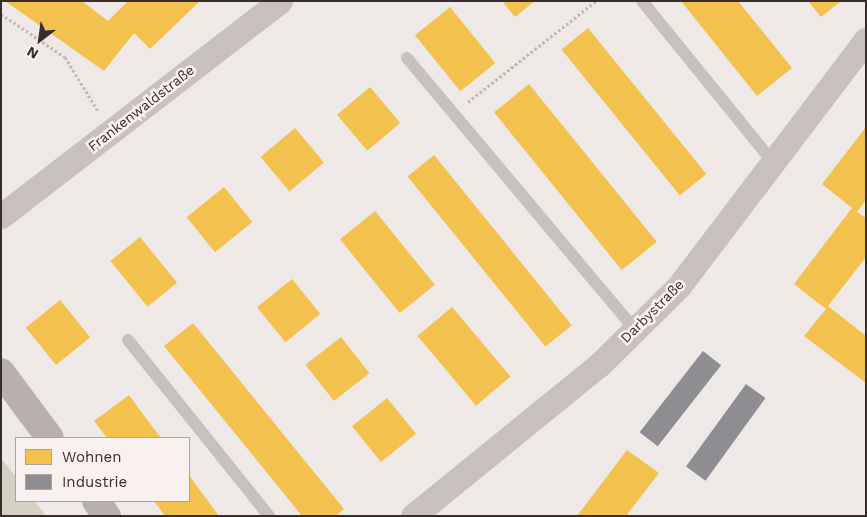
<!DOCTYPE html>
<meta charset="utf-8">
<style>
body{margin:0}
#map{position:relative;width:867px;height:517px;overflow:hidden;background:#eee8e6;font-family:"Work Sans",sans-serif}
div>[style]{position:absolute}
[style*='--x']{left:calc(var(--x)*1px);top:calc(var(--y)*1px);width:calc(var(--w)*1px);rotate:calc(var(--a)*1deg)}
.green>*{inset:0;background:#d5d1c2}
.homes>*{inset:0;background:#f2c14e;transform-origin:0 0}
.industry>*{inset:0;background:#8d8d92;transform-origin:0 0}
.path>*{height:3px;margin-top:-1.5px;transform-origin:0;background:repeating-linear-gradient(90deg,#c0b8b7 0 2.5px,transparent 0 5px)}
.lane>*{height:12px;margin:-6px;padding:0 6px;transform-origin:6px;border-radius:6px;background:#c8c0be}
.street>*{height:25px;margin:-12.5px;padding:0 12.5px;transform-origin:12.5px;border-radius:12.5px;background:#c8c0be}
.secondary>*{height:28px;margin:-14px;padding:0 14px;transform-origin:14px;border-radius:14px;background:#b8b0af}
span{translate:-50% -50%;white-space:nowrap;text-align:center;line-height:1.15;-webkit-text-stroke:5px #f9f1ef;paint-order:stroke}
.street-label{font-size:14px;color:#392c2d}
.frame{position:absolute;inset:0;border:2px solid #392c2d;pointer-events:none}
.legend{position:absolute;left:15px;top:437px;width:175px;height:65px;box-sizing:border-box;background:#f9f1ef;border:1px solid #aca2a1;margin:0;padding:6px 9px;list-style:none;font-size:15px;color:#392c2d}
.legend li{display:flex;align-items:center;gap:10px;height:25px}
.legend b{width:25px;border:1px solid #aca2a1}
.north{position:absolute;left:15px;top:15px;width:50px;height:50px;-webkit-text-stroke:4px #f9f1ef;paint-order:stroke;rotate:210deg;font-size:14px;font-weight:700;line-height:20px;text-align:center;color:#392c2d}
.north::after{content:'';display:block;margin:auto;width:18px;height:22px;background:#392c2d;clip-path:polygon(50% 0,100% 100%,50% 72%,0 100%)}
</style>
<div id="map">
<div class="green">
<i style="clip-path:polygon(1px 458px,16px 477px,16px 501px,35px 501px,46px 516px,1px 516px)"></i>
</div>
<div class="homes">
<i style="clip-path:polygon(5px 1px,82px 1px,108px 21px,128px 1px,200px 1px,150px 49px,134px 33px,104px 71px)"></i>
<i style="clip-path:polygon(502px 1px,535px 1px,515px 17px)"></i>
<i style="clip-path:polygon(681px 1px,738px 1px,792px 68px,757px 96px)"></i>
<i style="clip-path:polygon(808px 1px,841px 1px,821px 17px)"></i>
<i style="left:450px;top:7px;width:72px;height:45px;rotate:51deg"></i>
<i style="left:588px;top:28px;width:188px;height:34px;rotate:51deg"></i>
<i style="left:529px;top:84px;width:203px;height:45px;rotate:51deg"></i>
<i style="left:370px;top:87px;width:47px;height:43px;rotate:50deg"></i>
<i style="clip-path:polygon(866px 127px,866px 200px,857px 212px,866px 218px,866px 257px,828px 306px,866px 336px,866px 383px,804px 336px,826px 309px,794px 284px,852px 208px,822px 184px)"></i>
<i style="left:295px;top:128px;width:45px;height:45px;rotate:50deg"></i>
<i style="left:434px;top:155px;width:219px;height:34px;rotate:51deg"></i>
<i style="left:224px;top:187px;width:45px;height:48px;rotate:51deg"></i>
<i style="left:375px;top:211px;width:95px;height:45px;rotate:51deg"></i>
<i style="left:140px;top:237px;width:59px;height:38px;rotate:51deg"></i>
<i style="left:292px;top:279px;width:45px;height:45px;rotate:51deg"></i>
<i style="left:60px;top:300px;width:48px;height:44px;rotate:51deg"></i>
<i style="left:452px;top:307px;width:91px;height:45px;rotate:50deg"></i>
<i style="clip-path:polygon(193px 323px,344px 509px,336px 516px,302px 516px,164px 346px)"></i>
<i style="left:341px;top:337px;width:46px;height:45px;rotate:52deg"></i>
<i style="clip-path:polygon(129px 395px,142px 413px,161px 438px,107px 438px,94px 421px)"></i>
<i style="left:387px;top:398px;width:46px;height:45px;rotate:51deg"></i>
<i style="clip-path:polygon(627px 450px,659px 473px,626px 516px,577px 516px)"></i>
<i style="clip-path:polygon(189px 475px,196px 485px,219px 516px,165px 516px,154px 501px,189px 501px)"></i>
</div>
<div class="industry">
<i style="left:703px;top:351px;width:23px;height:103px;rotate:38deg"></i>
<i style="left:746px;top:384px;width:24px;height:102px;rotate:36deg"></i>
</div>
<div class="path">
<i style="--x:1;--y:14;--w:77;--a:33.9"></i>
<i style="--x:65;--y:57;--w:63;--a:58.6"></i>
<i style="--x:468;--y:102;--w:163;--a:-38.3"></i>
</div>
<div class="lane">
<i style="--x:642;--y:1;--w:206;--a:50.9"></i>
<i style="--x:407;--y:58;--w:354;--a:50"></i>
<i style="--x:128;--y:340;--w:226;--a:51.3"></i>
</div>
<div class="street">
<i style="--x:1;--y:216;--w:352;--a:-37.6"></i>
<i style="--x:413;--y:516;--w:240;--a:-39.1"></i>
<i style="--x:599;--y:365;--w:112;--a:-44.6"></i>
<i style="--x:679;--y:286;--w:309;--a:-52.8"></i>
</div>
<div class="secondary">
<i style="--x:1;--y:372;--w:82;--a:53.4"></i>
<i style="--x:96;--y:501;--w:19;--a:54"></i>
</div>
<div class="street-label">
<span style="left:141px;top:108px;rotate:-38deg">Frankenwaldstraße</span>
<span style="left:652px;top:311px;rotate:-45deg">Darbystraße</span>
</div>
<div class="frame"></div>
<ul class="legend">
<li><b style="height:14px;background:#f2c14e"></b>Wohnen</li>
<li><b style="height:14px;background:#8d8d92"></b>Industrie</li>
</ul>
<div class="north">N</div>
</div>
